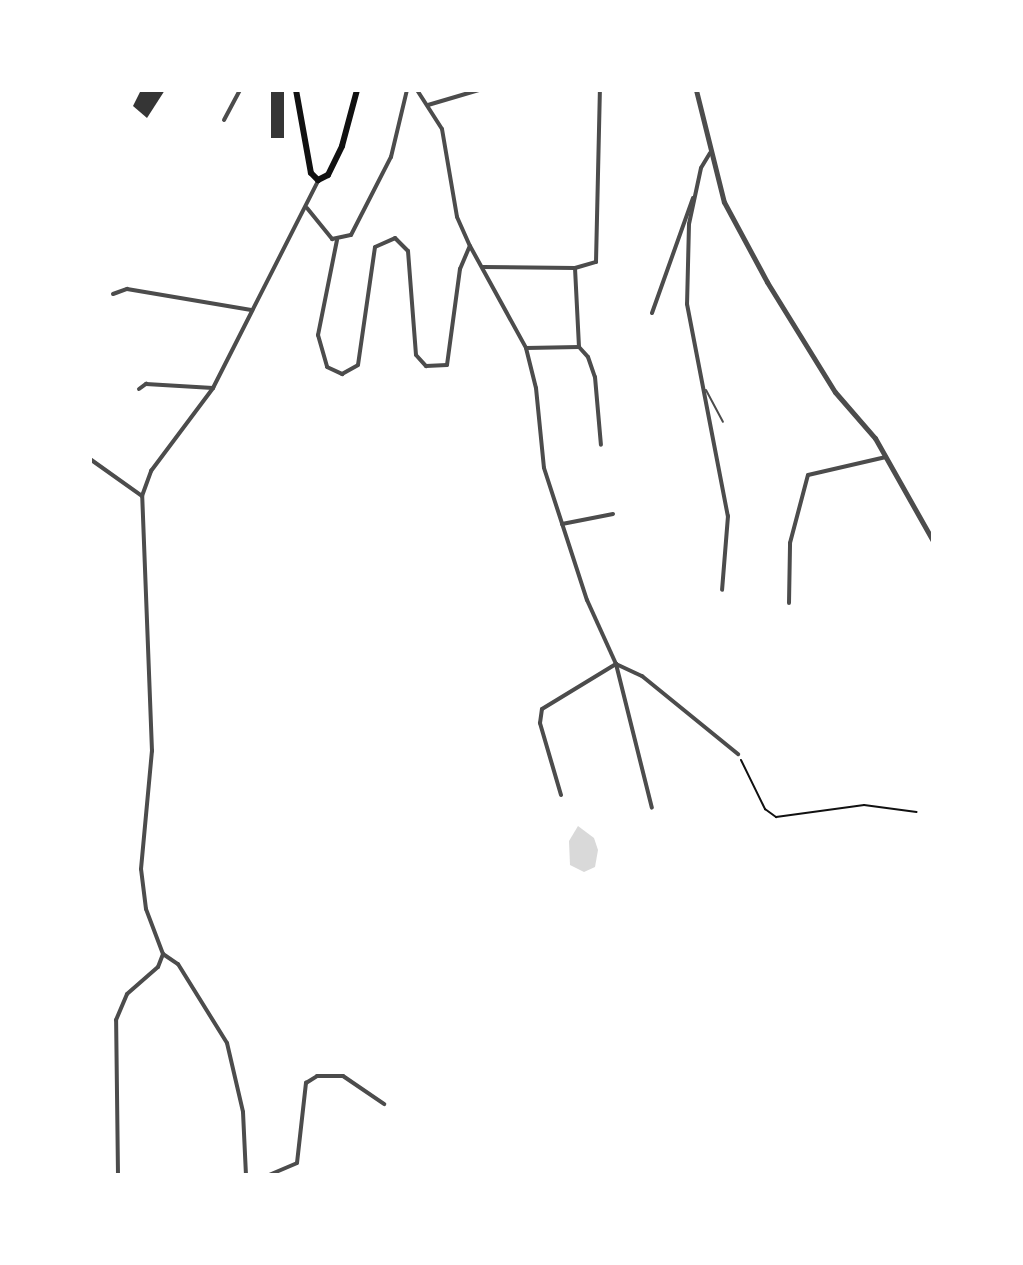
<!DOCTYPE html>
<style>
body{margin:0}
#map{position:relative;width:1023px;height:1265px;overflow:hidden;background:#fff;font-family:"Asap Condensed",sans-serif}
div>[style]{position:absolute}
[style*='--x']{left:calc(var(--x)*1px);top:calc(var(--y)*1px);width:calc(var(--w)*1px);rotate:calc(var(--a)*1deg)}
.water>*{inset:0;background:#d9d9d9}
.building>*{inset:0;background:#353535;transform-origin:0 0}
.path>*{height:2px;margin:-1px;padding:0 1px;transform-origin:1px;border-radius:1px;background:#111}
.service>*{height:2px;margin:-1px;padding:0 1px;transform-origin:1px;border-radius:1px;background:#4c4c4c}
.minor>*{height:4px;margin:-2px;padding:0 2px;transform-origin:2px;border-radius:2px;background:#4c4c4c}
.tertiary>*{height:5px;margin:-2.5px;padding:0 2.5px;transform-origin:2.5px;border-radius:2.5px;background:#4c4c4c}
.secondary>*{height:6px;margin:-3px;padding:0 3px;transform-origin:3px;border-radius:3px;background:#111}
span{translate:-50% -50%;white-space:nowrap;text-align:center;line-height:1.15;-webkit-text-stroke:6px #fff;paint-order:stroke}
.frame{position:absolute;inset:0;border:92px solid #fff;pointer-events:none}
</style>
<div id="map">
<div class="water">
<i style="clip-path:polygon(578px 826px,594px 838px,598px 850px,595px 867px,584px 872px,570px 865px,569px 841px)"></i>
</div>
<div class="building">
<i style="clip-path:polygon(141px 90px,165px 90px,147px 118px,133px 106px)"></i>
<i style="left:271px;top:90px;width:13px;height:48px"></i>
</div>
<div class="path">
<i style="--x:741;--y:760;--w:55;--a:63.9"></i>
<i style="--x:765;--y:809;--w:14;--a:36"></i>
<i style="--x:776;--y:817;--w:89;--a:-7.8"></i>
<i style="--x:864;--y:805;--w:53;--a:7.5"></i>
</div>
<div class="service">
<i style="--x:706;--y:390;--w:36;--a:62"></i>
</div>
<div class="minor">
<i style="--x:417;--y:90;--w:46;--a:57.3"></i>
<i style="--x:442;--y:129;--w:89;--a:80.3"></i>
<i style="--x:457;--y:217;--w:32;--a:66"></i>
<i style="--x:470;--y:246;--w:116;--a:61.2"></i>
<i style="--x:526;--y:348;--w:53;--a:-1.1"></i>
<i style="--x:579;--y:347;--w:13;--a:48"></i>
<i style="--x:588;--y:357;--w:21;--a:71"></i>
<i style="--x:595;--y:377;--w:68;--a:85"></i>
<i style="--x:428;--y:105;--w:53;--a:-16.4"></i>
<i style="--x:224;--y:120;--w:34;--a:-62"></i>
<i style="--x:710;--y:153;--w:17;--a:121"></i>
<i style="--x:701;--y:168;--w:57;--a:102.1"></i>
<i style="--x:689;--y:224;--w:80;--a:91.4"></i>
<i style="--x:687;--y:304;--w:216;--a:79.1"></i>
<i style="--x:728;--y:516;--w:74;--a:94.6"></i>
<i style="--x:307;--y:208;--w:40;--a:51"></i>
<i style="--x:332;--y:239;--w:19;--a:-12"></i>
<i style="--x:351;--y:235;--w:88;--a:-62.9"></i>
<i style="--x:391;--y:157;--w:69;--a:-76.6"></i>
<i style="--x:337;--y:240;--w:97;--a:101.3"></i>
<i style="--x:318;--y:335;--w:33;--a:74"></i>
<i style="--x:327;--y:367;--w:17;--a:25"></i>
<i style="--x:342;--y:374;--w:18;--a:-29"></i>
<i style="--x:358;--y:365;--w:119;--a:-81.8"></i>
<i style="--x:375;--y:247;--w:22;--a:-24"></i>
<i style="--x:395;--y:238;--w:18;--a:45"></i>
<i style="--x:408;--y:251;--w:104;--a:85.6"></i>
<i style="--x:416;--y:355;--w:15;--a:48"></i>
<i style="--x:426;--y:366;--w:21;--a:-3"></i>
<i style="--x:447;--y:365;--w:97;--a:-82.3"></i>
<i style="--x:460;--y:269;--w:25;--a:-67"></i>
<i style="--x:483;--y:267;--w:92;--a:0.6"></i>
<i style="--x:575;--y:268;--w:22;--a:-16"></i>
<i style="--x:596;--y:262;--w:172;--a:-88.7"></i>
<i style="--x:575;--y:268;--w:79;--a:87.1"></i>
<i style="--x:113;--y:294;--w:15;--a:-20"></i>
<i style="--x:127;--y:289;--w:126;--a:9.6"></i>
<i style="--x:652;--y:313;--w:122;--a:-70.4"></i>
<i style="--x:526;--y:348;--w:41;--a:76"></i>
<i style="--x:536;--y:388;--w:80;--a:84.3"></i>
<i style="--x:544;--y:468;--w:139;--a:72"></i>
<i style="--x:587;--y:600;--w:70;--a:65.6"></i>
<i style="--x:616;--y:664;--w:29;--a:25"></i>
<i style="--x:642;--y:676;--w:124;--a:39.1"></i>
<i style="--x:139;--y:389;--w:9;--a:-36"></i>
<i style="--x:146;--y:384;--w:67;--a:3.4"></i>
<i style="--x:90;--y:459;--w:64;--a:35.4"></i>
<i style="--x:562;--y:524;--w:52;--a:-11.1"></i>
<i style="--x:789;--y:603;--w:60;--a:-89"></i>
<i style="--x:790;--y:543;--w:70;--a:-75.2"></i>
<i style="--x:808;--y:475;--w:80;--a:-13"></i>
<i style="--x:561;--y:795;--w:75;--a:-106.3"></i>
<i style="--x:540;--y:723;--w:14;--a:-82"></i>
<i style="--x:542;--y:709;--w:87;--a:-31.3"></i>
<i style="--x:616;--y:664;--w:148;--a:76"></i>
<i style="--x:163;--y:954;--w:18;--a:34"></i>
<i style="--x:178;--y:964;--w:93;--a:58.2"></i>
<i style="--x:227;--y:1043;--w:71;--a:76.9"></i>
<i style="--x:243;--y:1112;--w:63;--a:87.3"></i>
<i style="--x:118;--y:1175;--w:155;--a:-90.7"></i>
<i style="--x:116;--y:1020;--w:28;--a:-67"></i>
<i style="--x:127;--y:994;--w:41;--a:-41.1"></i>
<i style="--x:158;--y:967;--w:14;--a:-69"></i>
<i style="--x:163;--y:954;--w:48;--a:-110.7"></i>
<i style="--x:146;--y:909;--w:40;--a:-97.1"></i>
<i style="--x:141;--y:869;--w:119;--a:-84.7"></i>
<i style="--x:152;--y:751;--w:255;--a:-92.2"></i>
<i style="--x:142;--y:496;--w:27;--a:-70"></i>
<i style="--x:151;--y:471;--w:104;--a:-53.2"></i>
<i style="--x:213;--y:388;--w:232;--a:-63.1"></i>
<i style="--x:269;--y:1175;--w:30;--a:-23"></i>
<i style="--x:297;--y:1163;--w:81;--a:-83.6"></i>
<i style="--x:306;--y:1083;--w:13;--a:-32"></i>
<i style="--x:317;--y:1076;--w:26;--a:0"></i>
<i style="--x:343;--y:1076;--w:50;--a:34.3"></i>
<i style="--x:601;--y:1175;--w:11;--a:0"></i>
</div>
<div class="tertiary">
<i style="--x:696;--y:90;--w:115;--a:76"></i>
<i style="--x:724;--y:202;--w:91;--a:61.7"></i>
<i style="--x:767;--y:282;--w:129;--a:58.3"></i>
<i style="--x:835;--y:392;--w:61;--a:49"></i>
<i style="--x:875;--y:438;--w:118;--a:60.6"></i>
</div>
<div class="secondary">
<i style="--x:296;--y:90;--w:84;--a:79.8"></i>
<i style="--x:311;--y:173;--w:10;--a:45"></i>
<i style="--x:318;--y:180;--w:11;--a:-27"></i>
<i style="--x:328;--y:175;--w:32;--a:-64"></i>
<i style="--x:342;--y:146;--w:58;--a:-75"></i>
</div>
<div class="frame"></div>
</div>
